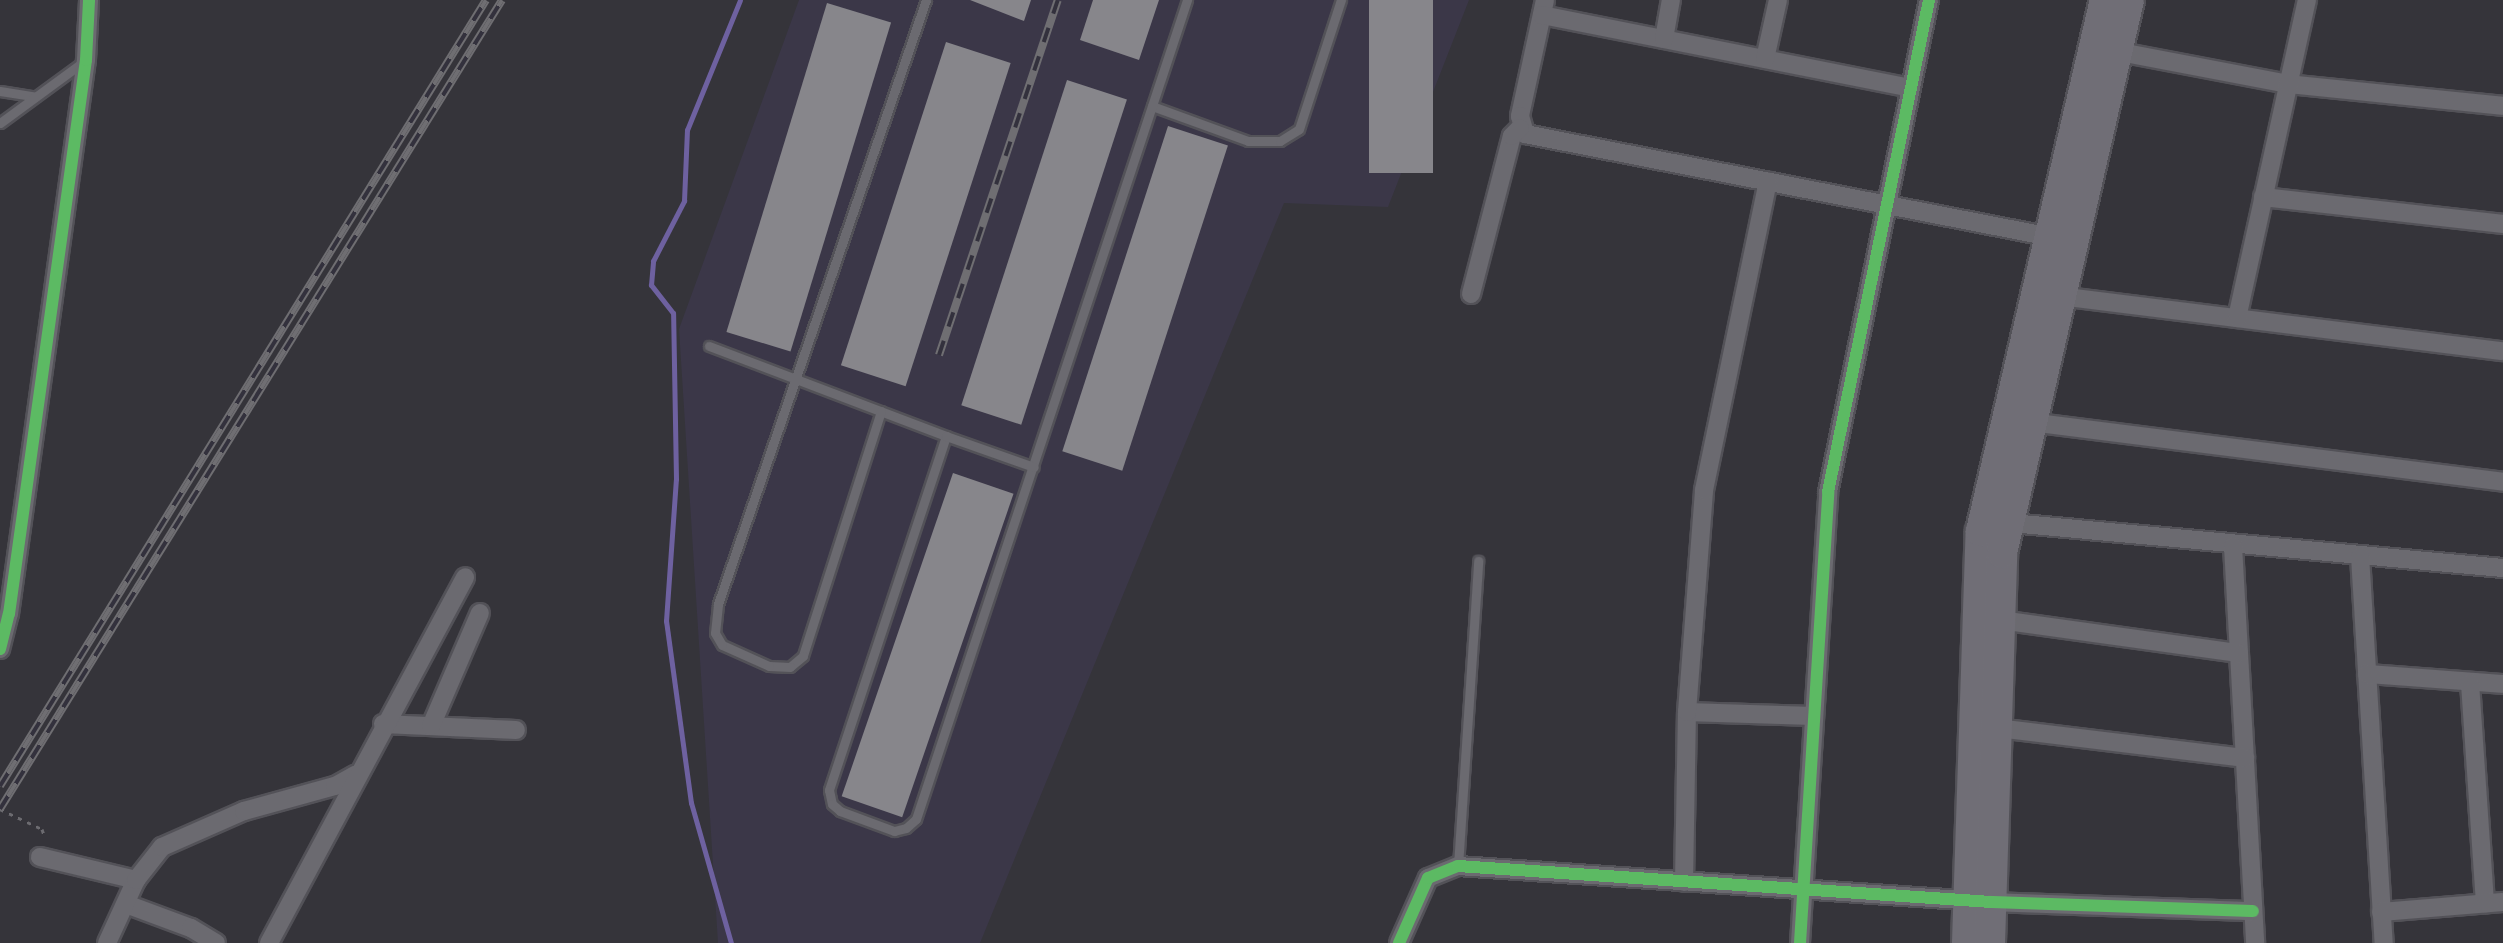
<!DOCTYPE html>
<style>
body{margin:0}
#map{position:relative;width:2503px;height:943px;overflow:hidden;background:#35343a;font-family:"PT Sans",sans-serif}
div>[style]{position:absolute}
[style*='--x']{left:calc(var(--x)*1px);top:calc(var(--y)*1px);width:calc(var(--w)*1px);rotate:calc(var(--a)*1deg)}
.built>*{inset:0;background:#3b3748}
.stream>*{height:5px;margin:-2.5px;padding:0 2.5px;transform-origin:2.5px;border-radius:2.5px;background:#6e61a0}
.building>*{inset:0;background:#87868b;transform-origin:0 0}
.path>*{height:3px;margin-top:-1.5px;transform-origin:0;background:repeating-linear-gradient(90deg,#6c6b70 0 4px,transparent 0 10px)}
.roads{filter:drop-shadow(2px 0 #535258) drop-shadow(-2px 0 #535258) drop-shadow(0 2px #535258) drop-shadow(0 -2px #535258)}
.lane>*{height:9px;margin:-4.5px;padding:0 4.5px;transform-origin:4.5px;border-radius:4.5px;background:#6b6a70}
.street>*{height:18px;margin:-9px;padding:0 9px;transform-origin:9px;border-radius:9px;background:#6b6a70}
.primary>*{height:30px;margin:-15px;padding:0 15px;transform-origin:15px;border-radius:15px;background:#706e76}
.rail>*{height:8px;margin-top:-4px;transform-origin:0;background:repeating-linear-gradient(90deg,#33313d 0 15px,#6f6e72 0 30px);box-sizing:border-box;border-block:2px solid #6f6e72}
.cycleway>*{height:12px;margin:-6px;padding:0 6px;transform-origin:6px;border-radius:6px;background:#5cba63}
span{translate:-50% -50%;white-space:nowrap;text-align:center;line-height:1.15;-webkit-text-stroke:8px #33313d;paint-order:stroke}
</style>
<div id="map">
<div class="built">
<i style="clip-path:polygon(799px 0,1469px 0,1388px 207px,1284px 203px,980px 943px,718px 943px,679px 329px)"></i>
</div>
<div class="stream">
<i style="--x:731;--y:943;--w:146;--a:-105.9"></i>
<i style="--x:691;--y:803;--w:184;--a:-97.8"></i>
<i style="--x:666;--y:621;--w:142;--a:-86"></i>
<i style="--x:676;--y:479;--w:166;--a:-91"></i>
<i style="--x:673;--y:313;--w:36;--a:-128"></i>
<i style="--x:651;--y:285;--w:24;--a:-85"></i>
<i style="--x:653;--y:261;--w:68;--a:-62.7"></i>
<i style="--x:684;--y:201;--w:71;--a:-87.6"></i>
<i style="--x:687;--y:130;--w:140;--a:-67.8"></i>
</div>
<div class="building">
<i style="clip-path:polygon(970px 0,1031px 0,1024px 21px)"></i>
<i style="clip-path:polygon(1093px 0,1159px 0,1139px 60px,1080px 40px)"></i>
<i style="left:1369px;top:0;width:64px;height:173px"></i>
<i style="left:827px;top:3px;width:67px;height:344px;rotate:17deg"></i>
<i style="left:946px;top:42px;width:68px;height:340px;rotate:18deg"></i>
<i style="left:1067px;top:80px;width:63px;height:342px;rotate:18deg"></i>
<i style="left:1168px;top:126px;width:63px;height:342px;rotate:18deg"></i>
<i style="left:953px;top:473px;width:64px;height:342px;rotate:19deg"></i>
</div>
<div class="path">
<i style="--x:0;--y:809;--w:47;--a:25.5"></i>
<i style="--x:42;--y:829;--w:9;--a:72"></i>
</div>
<div class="roads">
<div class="lane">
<i style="--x:0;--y:91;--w:36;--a:9"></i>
<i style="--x:1152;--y:106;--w:102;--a:20"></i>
<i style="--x:1248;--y:141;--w:32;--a:0"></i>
<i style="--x:1280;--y:141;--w:22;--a:-32"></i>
<i style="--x:1299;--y:129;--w:136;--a:-72"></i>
<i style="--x:0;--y:123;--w:103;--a:-36.3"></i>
<i style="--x:709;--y:346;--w:254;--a:20.8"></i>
<i style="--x:946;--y:436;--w:373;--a:108.3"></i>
<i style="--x:829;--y:790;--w:14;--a:78"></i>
<i style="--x:832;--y:804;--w:11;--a:41"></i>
<i style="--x:840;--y:811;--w:58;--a:20.3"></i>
<i style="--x:894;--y:831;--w:12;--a:-14"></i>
<i style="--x:906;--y:828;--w:13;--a:-42"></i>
<i style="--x:916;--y:819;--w:863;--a:-71.69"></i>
<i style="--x:881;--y:411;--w:257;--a:107.7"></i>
<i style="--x:803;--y:656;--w:17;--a:140"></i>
<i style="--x:790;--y:667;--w:21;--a:-177"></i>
<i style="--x:769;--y:666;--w:51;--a:-155.9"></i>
<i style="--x:722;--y:645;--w:14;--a:-120"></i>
<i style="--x:715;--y:633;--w:29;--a:-84"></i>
<i style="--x:718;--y:604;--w:639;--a:-71"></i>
<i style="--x:946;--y:436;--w:93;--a:19.4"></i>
<i style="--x:1458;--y:866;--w:306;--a:-86.2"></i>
</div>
<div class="street">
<i style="--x:1545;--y:0;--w:119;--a:102.2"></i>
<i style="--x:1520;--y:116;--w:19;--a:74"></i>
<i style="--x:1525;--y:134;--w:541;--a:11.08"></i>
<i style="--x:1542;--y:15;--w:376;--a:11.2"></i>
<i style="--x:1664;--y:39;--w:40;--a:-80"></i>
<i style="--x:2110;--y:50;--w:181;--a:10.8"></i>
<i style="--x:2288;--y:84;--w:216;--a:5.8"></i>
<i style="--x:1765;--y:59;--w:60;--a:-77.6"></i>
<i style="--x:2263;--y:197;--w:242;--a:6.4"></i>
<i style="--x:1471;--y:294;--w:163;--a:-75.5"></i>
<i style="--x:1512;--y:136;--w:11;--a:-45"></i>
<i style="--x:2059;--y:296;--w:447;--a:7.1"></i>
<i style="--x:2237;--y:318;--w:326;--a:-77.6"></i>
<i style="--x:2030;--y:422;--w:477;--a:7.2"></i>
<i style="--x:2000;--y:522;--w:505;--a:5.23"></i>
<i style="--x:2233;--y:546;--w:398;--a:86.8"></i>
<i style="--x:2360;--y:556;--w:388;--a:86.5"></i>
<i style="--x:2000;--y:620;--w:241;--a:7.9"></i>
<i style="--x:0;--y:649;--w:36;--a:-76"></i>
<i style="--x:9;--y:614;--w:559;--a:-82.09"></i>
<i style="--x:86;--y:60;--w:60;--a:-87.1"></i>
<i style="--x:2367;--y:674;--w:136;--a:4.2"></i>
<i style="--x:2470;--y:683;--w:221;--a:86.1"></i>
<i style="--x:1687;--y:712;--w:125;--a:1.8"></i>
<i style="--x:383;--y:724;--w:133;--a:2.6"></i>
<i style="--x:431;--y:726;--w:123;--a:-66.6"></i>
<i style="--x:1997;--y:728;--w:250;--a:6.9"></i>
<i style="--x:40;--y:857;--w:99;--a:13.5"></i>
<i style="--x:1684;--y:882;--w:170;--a:-89"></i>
<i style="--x:1687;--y:712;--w:223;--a:-85.6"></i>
<i style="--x:1704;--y:490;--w:315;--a:-78.3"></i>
<i style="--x:126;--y:904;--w:69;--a:20.3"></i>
<i style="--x:191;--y:928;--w:29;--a:31"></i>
<i style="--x:2381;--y:912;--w:122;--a:-4.7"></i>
<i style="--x:107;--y:943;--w:69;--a:-65.3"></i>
<i style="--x:136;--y:880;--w:42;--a:-51.8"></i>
<i style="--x:162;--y:847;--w:90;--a:-23.7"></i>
<i style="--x:244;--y:811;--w:94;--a:-15.4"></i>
<i style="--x:335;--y:786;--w:23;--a:-29"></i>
<i style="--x:269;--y:943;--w:415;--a:-61.8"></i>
<i style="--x:1399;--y:943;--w:71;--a:-66"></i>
<i style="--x:1428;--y:878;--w:32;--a:-22"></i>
<i style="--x:1458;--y:866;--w:534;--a:3.86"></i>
<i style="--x:1991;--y:902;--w:262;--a:2"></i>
<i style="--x:1800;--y:943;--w:452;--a:-86.4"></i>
<i style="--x:1828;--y:492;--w:502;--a:-78.4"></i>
</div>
<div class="primary">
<i style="--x:1967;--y:943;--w:412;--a:-88.1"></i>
<i style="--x:1981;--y:531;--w:545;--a:-76.86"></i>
<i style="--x:1990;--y:943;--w:390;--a:-88.2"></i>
<i style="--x:2002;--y:553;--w:567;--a:-77.07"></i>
</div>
</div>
<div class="rail">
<i style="--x:939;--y:355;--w:374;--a:-71.5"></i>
<i style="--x:0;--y:786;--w:924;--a:-58.27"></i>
<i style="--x:0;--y:809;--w:952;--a:-58.18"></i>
</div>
<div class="cycleway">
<i style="--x:0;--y:649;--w:36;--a:-76"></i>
<i style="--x:9;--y:614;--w:559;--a:-82.09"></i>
<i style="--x:86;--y:60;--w:60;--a:-87.1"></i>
<i style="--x:1399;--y:943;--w:71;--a:-66"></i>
<i style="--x:1428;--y:878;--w:32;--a:-22"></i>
<i style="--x:1458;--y:866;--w:534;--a:3.86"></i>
<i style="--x:1991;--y:902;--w:262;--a:2"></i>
<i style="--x:1800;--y:943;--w:452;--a:-86.4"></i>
<i style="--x:1828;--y:492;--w:502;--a:-78.4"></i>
</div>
</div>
